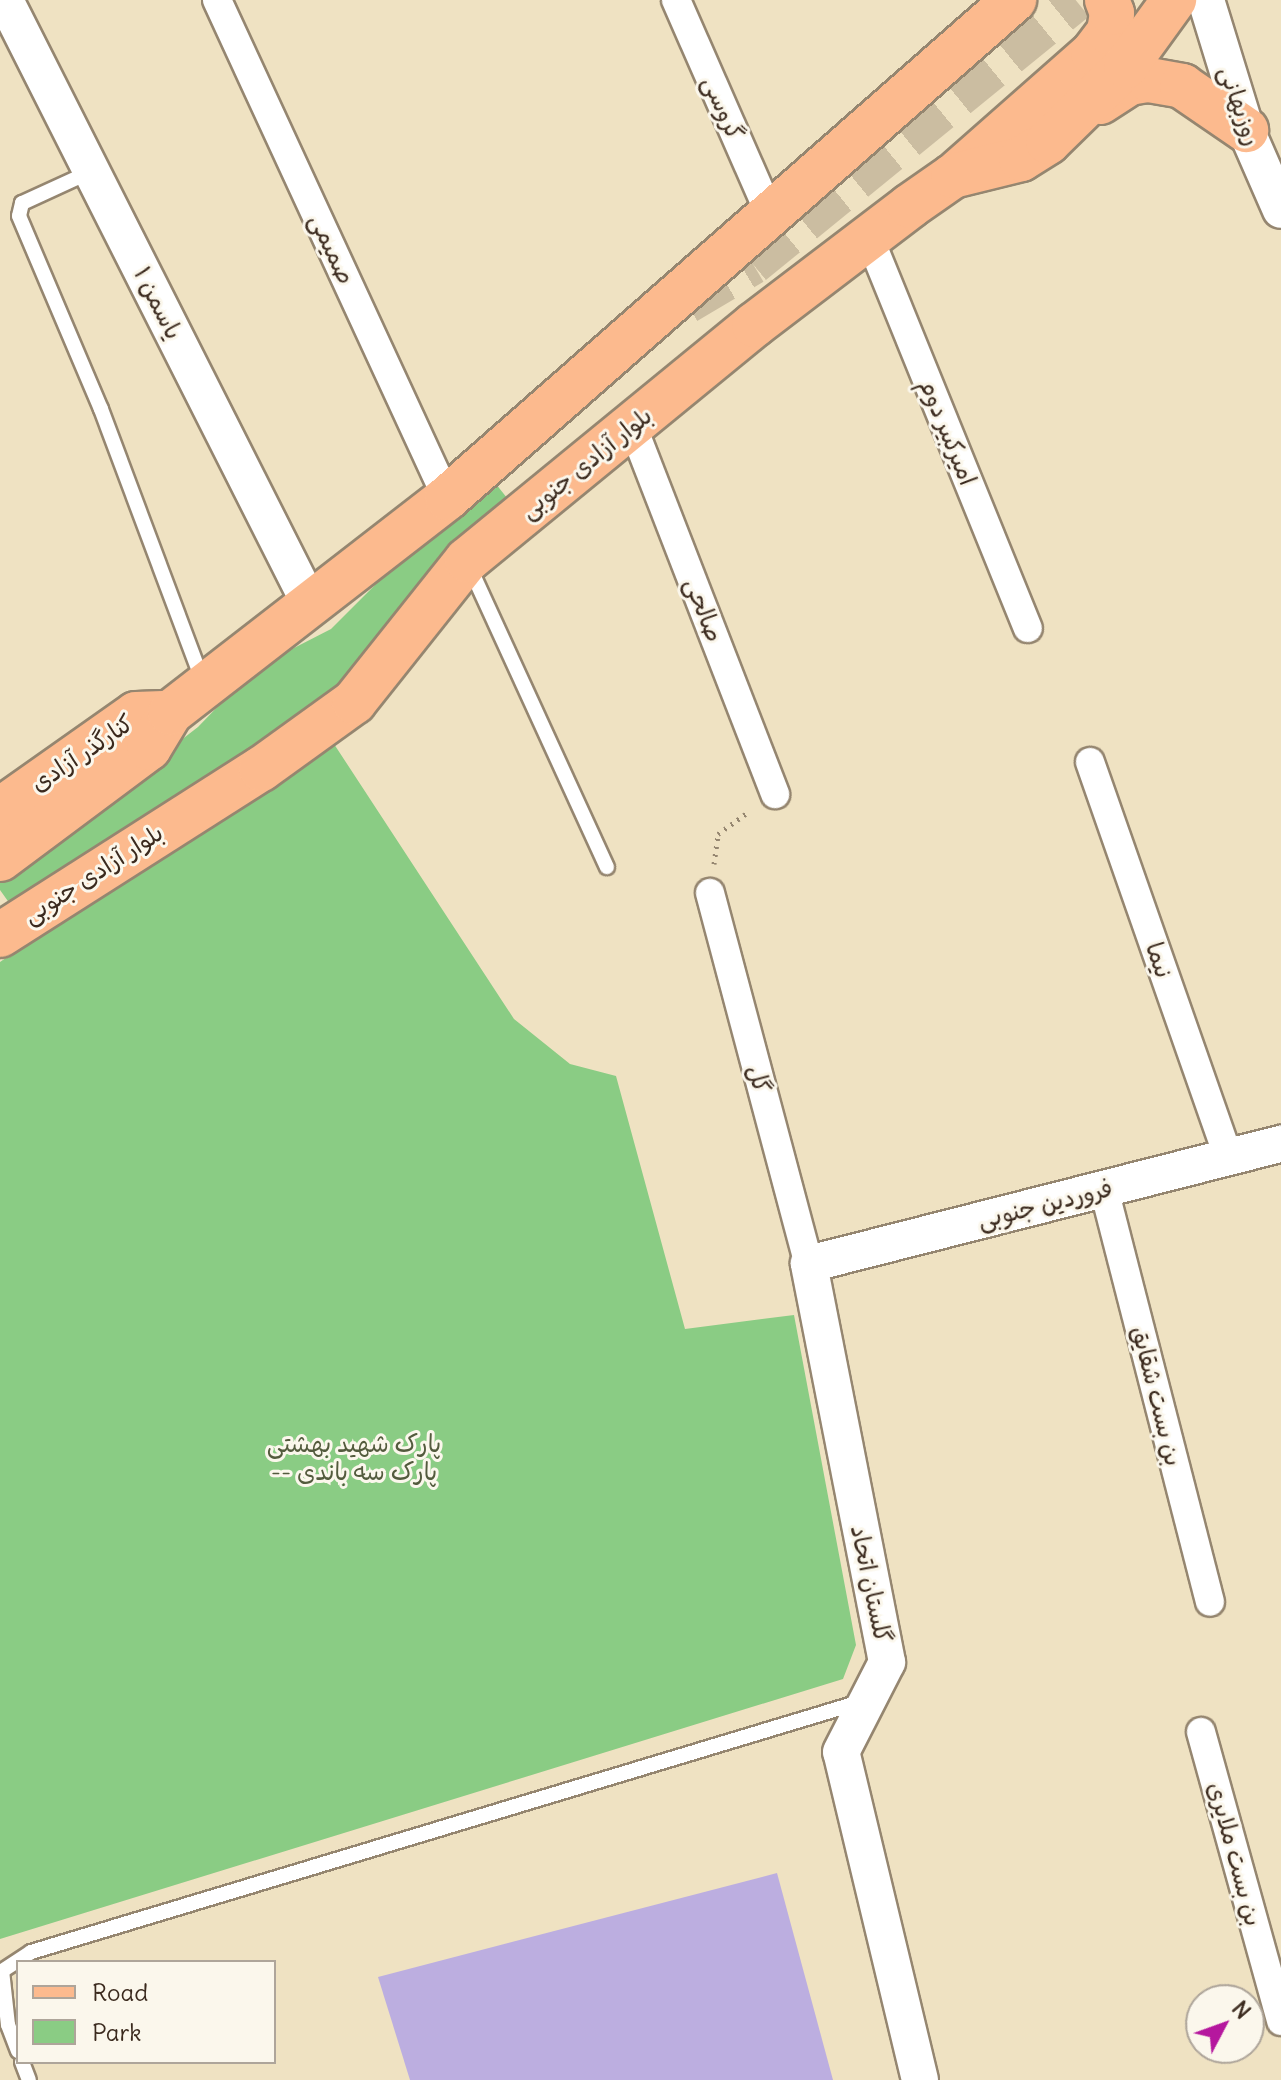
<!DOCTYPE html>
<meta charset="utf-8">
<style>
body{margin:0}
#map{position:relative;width:1281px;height:2080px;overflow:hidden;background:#efe2c2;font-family:Delius,"Playpen Sans Arabic",sans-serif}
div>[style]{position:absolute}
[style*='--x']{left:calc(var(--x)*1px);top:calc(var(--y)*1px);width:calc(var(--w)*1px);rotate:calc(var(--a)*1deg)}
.green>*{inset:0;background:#8acc84}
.building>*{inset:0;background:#bcaee0}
.primary-tunnel>*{height:44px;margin-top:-22px;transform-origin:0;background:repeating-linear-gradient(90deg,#cbbda1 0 44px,transparent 0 66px)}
.path>*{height:5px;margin-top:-2.5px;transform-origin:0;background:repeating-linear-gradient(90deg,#958670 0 2px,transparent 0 8px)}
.roads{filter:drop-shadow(2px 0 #958670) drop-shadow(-2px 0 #958670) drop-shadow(0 2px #958670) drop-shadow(0 -2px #958670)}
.service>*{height:14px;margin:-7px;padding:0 7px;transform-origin:7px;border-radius:7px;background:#fff}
.minor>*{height:28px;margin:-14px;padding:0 14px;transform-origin:14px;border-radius:14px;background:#fff}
.tertiary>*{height:36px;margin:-18px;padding:0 18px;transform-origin:18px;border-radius:18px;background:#fff}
.primary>*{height:44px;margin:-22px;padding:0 22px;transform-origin:22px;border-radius:22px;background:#fcba8e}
span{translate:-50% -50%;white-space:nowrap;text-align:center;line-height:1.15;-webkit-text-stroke:6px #fbf7ec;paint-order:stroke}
.street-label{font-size:24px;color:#3b2a1e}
.park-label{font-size:24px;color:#535b3d}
.legend{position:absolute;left:16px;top:1960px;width:260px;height:104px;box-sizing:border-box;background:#fbf7ec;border:2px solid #aea59a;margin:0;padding:10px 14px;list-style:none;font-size:24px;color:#3b2a1e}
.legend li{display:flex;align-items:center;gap:16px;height:40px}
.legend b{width:40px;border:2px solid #aea59a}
.north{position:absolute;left:1185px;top:1984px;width:80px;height:80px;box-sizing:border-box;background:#fbf7ec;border:2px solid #aea59a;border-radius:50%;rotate:49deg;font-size:22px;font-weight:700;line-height:32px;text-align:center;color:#3b2a1e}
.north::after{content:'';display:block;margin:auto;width:28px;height:36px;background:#b5179e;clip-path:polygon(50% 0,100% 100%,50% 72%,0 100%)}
</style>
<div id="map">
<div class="green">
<i style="clip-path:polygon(492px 479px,511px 503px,303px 724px,10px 904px,0 890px,0 880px,198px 727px,255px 668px,331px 629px,409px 551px)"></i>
<i style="clip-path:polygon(334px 744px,514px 1019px,570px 1064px,616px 1076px,685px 1329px,794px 1315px,856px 1645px,843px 1679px,0 1939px,0 962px,198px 828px)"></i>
</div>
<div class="building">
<i style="clip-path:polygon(777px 1873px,833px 2080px,410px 2080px,378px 1977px)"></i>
</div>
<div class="primary-tunnel">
<i style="--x:686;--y:302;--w:77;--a:-30.6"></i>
<i style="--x:752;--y:263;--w:417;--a:-39.2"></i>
</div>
<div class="path">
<i style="--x:714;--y:864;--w:30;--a:-82"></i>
<i style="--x:718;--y:834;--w:39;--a:-36"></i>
</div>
<div class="roads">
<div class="service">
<i style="--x:92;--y:171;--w:77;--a:155.4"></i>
<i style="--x:22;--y:203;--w:13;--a:103"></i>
<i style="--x:19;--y:216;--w:210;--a:67"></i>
<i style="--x:101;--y:409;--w:291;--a:69.5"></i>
<i style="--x:470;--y:568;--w:329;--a:65.4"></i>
<i style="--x:18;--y:2051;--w:28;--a:-111"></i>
<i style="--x:8;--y:2025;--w:54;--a:-96.3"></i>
<i style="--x:2;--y:1971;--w:35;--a:-33"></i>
<i style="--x:31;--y:1952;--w:866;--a:-16.78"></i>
<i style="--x:22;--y:2062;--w:19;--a:69"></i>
</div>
<div class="minor">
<i style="--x:217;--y:0;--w:549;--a:65.21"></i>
<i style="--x:676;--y:0;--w:236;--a:66.3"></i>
<i style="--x:869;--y:237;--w:422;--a:67.9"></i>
<i style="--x:632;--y:425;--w:396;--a:68.8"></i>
<i style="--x:1090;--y:762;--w:420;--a:70.7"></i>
<i style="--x:710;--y:893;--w:384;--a:75.1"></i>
<i style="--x:1104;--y:1189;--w:426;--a:75.6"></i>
<i style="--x:1201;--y:1732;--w:300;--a:74.5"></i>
</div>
<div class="tertiary">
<i style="--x:5;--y:0;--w:679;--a:63.21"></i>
<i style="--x:1206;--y:0;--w:136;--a:72.9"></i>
<i style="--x:1246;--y:130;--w:87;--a:66.4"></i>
<i style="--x:920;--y:2080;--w:337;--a:-103.5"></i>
<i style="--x:841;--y:1752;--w:101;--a:-62.9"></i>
<i style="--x:887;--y:1662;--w:406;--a:-101.1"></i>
<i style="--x:809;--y:1264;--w:487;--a:-14.3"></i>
</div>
<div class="primary">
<i style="--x:1100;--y:102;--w:35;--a:-33"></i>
<i style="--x:1129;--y:83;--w:20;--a:-9"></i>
<i style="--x:1149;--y:80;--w:34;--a:10"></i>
<i style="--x:1182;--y:86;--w:78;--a:34.5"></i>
<i style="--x:958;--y:172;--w:180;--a:-41.4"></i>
<i style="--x:1093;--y:53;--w:26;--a:-53"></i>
<i style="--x:1109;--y:32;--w:19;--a:-81"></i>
<i style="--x:1112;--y:13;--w:14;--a:-111"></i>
<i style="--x:0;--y:810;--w:166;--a:-35.2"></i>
<i style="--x:136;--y:714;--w:34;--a:-2"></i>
<i style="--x:0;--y:859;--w:186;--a:-36.7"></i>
<i style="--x:149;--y:748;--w:41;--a:-59"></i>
<i style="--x:170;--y:713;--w:351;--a:-37.8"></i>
<i style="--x:447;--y:498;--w:755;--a:-41.29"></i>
<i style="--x:0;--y:935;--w:309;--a:-32.5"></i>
<i style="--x:261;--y:769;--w:115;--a:-35.8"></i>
<i style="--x:354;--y:702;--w:181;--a:-51.5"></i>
<i style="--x:467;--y:560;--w:371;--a:-39.3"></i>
<i style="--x:754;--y:325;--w:196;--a:-37.3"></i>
<i style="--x:910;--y:206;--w:52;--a:-34.9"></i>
<i style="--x:953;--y:176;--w:70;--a:-14"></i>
<i style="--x:1021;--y:159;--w:32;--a:-32"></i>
<i style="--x:1048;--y:142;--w:109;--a:-44.3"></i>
<i style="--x:1126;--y:66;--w:82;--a:-54"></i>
</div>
</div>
<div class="street-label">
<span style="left:1240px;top:106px;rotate:71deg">روزبهانی</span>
<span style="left:723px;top:108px;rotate:66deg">گروسی</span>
<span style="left:332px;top:249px;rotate:65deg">صمیمی</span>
<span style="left:158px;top:303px;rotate:63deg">یاسمن ۱</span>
<span style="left:948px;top:432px;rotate:68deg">امیرکبیر دوم</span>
<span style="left:586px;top:463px;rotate:-39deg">بلوار آزادی جنوبی</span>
<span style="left:704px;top:610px;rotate:69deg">صالحی</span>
<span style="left:82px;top:753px;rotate:-34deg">کنارگذر آزادی</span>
<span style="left:93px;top:874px;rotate:-33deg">بلوار آزادی جنوبی</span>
<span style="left:1159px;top:960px;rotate:71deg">نیما</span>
<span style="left:759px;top:1079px;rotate:75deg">گل</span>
<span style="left:1045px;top:1204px;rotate:-14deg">فروردین جنوبی</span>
<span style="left:1157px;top:1396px;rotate:76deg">بن بست شقایق</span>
<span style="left:871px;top:1584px;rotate:78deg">گلستان اتحاد</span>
<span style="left:1235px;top:1854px;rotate:75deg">بن بست ملایری</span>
</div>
<div class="park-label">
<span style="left:354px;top:1458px">پارک شهید بهشتی<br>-- پارک سه باندی</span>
</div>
<ul class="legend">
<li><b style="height:10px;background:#fcba8e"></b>Road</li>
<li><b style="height:22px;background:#8acc84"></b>Park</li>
</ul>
<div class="north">N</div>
</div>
